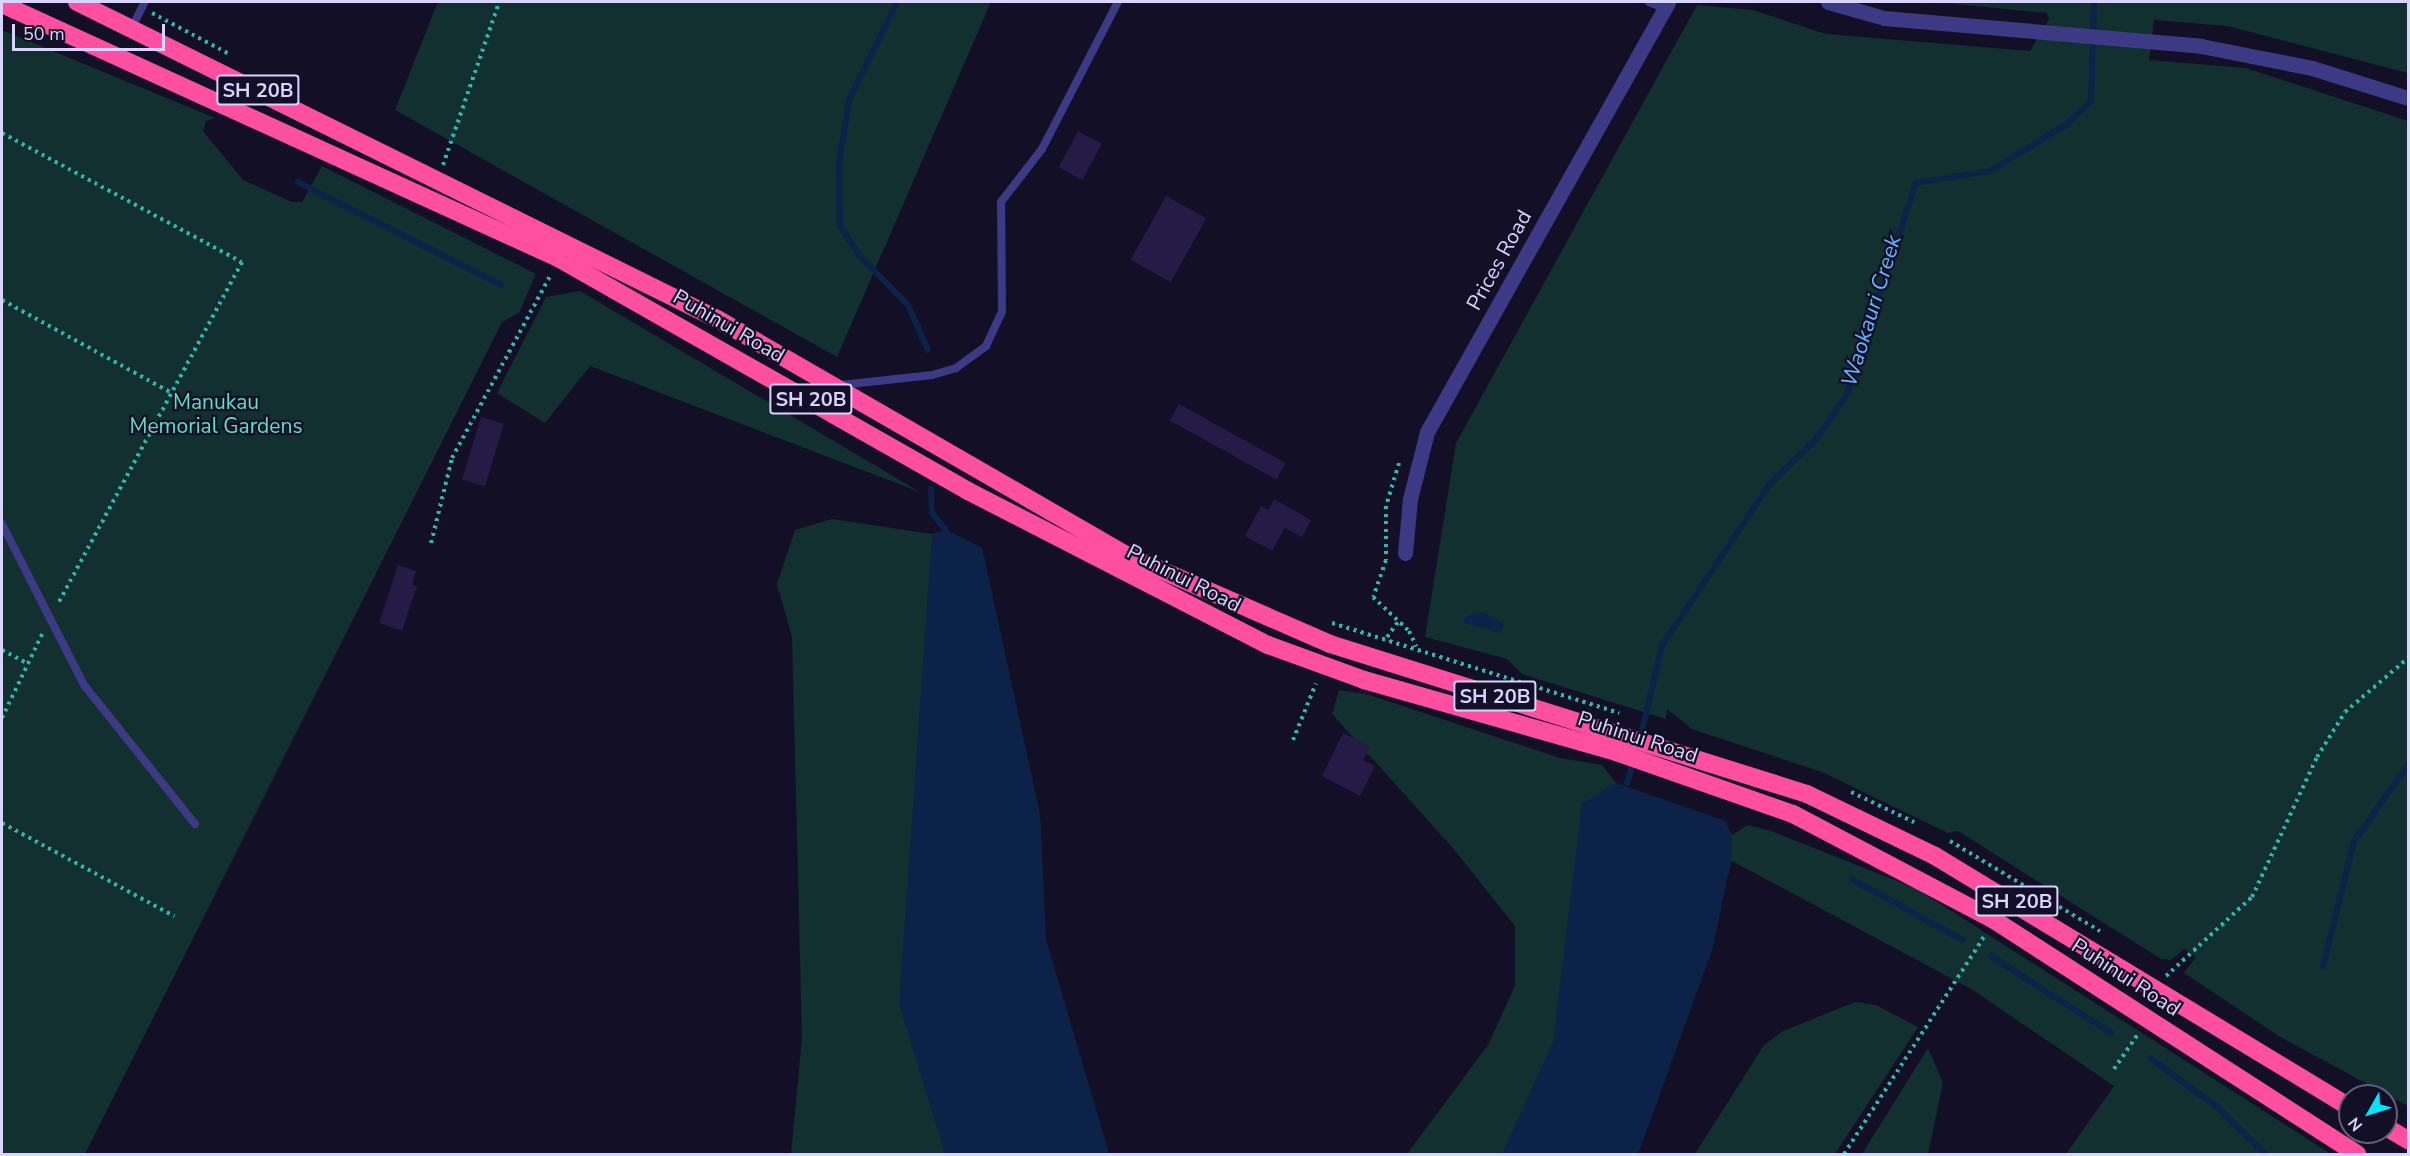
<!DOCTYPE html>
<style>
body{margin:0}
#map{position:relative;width:2410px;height:1156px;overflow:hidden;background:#130f26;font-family:"Nunito Sans",sans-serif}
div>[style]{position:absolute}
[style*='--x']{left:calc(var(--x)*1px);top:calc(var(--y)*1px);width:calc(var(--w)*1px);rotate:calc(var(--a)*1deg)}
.green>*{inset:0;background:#12302f}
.water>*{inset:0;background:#0c2248}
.stream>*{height:6px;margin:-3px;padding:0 3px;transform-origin:3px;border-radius:3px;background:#0c2248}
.building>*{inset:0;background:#241b47;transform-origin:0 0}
.path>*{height:4px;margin-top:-2px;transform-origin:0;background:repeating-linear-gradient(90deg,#2fb8b0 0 3px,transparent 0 7.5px)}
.lane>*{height:8px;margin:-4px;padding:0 4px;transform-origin:4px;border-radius:4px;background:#3d3a85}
.street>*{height:15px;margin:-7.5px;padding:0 7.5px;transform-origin:7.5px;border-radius:7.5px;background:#3d3a85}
.highway>*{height:18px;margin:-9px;padding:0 9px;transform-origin:9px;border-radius:9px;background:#ff4fa3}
span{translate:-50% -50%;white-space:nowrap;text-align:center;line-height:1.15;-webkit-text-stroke:4.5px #130f26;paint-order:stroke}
.shield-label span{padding:2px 4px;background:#130f26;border:2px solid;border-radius:4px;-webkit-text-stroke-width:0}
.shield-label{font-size:20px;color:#d9d4ff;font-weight:700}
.street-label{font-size:21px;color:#d9d4ff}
.park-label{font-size:21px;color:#5fe0c0}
.water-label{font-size:22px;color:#62b6ff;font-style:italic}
.frame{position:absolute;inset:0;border:3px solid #d9d4ff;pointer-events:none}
.north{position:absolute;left:2338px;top:1084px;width:60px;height:60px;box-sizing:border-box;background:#130f26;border:2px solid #625e7d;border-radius:50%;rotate:231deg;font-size:16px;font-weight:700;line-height:24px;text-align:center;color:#d9d4ff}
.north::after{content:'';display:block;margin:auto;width:21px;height:27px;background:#00e5ff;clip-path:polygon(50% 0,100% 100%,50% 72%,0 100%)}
.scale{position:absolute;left:12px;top:24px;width:153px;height:27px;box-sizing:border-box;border:3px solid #d9d4ff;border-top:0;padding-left:8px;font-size:18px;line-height:21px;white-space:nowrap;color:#d9d4ff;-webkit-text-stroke:4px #130f26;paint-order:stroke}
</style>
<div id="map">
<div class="green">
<i style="clip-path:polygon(438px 2px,991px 2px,837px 357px,395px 110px)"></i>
<i style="clip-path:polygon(1935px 2px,2408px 2px,2408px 73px,2227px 26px,2154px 20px,2149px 60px,2246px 68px,2408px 121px,2408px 1106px,2277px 1035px,2184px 973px,2196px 957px,2184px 949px,2171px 960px,2161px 959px,1958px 831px,1948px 833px,1822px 772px,1692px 729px,1667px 709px,1666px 719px,1522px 674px,1507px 659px,1425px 637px,1456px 443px,1697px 5px,1753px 10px,1826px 34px,2030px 51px,2049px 19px,2047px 13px)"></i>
<i style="clip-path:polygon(2px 30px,215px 118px,206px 121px,203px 131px,243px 180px,292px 202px,302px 202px,322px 166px,536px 274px,519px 313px,502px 322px,85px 1154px,2px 1154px)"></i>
<i style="clip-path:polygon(580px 291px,920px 492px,590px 366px,545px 423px,497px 393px,546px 297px)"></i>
<i style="clip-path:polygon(832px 519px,932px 534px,946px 530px,982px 548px,1040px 815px,1046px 940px,1109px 1154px,791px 1154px,802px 1038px,792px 637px,777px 584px,795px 530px)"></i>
<i style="clip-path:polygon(1339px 690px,1366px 694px,1560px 758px,1602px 765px,1616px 783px,1725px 821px,1732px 835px,1748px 825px,1771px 831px,1917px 889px,2331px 1154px,2066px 1154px,2114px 1086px,1973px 990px,1732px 861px,1716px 914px,1713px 947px,1638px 1154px,1407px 1154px,1488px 1045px,1515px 986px,1515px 926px,1452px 847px,1332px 714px)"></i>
<i style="clip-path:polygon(1855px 1002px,1876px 1005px,1918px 1027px,1835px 1154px,1695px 1154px,1764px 1045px,1783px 1031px)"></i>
<i style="clip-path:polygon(1928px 1048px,1943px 1083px,1928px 1154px,1862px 1154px)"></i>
</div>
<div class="water">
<i style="clip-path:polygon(946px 530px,982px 548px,1040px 815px,1046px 940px,1109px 1154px,945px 1154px,899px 1004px,932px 534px)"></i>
<i style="clip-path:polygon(1482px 612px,1504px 624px,1501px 633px,1464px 623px,1465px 617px)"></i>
<i style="clip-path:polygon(1616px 783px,1725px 821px,1732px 836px,1731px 861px,1713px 947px,1638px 1154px,1502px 1154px,1553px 1042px,1582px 803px)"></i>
</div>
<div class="stream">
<i style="--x:897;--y:2;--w:109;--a:116.1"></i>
<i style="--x:849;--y:100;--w:65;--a:98.9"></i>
<i style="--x:839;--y:164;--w:62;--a:89.1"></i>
<i style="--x:840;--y:226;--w:33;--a:57"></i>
<i style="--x:858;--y:254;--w:71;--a:45.6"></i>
<i style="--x:908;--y:305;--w:49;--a:66"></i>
<i style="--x:298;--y:182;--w:228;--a:26.9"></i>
<i style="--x:931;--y:489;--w:24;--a:88"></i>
<i style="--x:932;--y:513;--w:22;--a:51"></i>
<i style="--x:1640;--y:739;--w:96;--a:-76.7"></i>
<i style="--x:1662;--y:646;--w:195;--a:-56.3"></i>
<i style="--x:1770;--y:484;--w:67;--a:-44.4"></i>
<i style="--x:1818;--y:437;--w:52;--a:-56"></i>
<i style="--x:1847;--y:394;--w:222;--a:-71.9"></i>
<i style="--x:1916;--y:183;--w:75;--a:-9.2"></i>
<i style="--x:1990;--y:171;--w:90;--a:-31.4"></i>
<i style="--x:2067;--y:124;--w:33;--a:-44"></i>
<i style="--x:2091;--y:101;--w:99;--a:-88.3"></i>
<i style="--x:1627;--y:783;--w:24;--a:-73"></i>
<i style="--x:1853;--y:880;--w:125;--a:28.6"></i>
<i style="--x:1991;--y:956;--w:143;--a:32.7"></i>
<i style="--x:2323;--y:966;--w:129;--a:-76.1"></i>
<i style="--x:2354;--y:841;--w:93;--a:-54.6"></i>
<i style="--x:2150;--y:1058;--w:83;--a:36.2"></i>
<i style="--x:2217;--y:1107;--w:67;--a:44.4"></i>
</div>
<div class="building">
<i style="left:1078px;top:131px;width:27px;height:41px;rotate:28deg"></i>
<i style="left:1166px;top:196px;width:46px;height:73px;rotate:29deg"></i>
<i style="left:1179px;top:404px;width:122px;height:19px;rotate:29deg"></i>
<i style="left:481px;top:417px;width:24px;height:65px;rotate:17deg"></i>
<i style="clip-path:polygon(1274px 499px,1311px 520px,1302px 537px,1285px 528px,1272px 551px,1245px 536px,1261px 506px,1268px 510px)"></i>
<i style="clip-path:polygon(398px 565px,416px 571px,412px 585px,417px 586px,402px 631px,379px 623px)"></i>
<i style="clip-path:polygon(1343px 733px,1370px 747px,1363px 760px,1375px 766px,1360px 796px,1322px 776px)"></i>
</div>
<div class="path">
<i style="--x:152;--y:13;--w:89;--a:28"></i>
<i style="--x:2;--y:133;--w:272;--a:28.3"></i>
<i style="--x:242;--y:262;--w:388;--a:118.3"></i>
<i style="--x:443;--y:165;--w:172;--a:-71"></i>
<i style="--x:2;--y:300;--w:194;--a:28.7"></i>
<i style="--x:1399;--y:463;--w:45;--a:106.8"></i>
<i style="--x:1386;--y:506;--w:54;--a:90"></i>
<i style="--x:1386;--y:560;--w:39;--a:109"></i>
<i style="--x:1373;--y:597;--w:50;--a:43.4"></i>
<i style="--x:1409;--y:631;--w:17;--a:65"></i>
<i style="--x:431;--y:543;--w:88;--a:-76.1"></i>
<i style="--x:452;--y:458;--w:209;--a:-61.7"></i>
<i style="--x:1332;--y:623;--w:301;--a:17.4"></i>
<i style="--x:1387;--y:637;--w:19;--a:-54"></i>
<i style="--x:2;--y:650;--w:30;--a:28"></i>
<i style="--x:2;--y:718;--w:95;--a:-64.5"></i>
<i style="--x:1293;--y:740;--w:61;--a:-68"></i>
<i style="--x:1851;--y:792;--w:70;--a:25.5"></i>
<i style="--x:2;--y:823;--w:196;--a:28.4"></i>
<i style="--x:1950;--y:841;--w:175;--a:31"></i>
<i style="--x:2166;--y:976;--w:117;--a:-42.6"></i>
<i style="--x:2252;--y:897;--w:154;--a:-65.1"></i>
<i style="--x:2317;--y:757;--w:53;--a:-58.1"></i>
<i style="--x:2345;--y:712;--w:83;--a:-40.6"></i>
<i style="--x:2114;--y:1069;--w:42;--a:-55.6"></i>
<i style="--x:2360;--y:1089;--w:15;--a:28"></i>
<i style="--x:2386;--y:1103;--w:13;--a:29"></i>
<i style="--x:1844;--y:1154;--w:260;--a:-57.2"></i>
</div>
<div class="lane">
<i style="--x:1649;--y:2;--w:16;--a:22"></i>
<i style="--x:131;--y:29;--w:30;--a:-63"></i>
<i style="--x:841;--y:385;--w:92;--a:-6.3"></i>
<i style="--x:932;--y:375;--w:25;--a:-16"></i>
<i style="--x:956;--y:368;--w:37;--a:-36"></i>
<i style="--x:986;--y:346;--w:38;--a:-65"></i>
<i style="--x:1002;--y:311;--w:109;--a:-90.5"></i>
<i style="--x:1001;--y:202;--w:67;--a:-52.3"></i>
<i style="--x:1042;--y:149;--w:165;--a:-62.7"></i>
<i style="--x:2;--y:524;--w:181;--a:63"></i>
<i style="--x:84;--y:685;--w:178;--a:51.4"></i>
</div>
<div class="street">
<i style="--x:1828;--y:2;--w:58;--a:15.9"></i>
<i style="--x:1884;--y:18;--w:318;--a:5"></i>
<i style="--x:2201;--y:46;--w:113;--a:11.2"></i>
<i style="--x:2312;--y:68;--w:101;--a:17.4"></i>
<i style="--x:1405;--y:553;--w:54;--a:-84.7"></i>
<i style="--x:1410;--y:499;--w:69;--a:-75.8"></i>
<i style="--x:1427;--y:432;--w:493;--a:-60.7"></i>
</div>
<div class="highway">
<i style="--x:77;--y:2;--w:716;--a:26.35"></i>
<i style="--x:719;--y:320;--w:468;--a:30"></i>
<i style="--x:1124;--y:554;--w:225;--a:23.6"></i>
<i style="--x:1330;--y:644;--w:500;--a:17.46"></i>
<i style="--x:1807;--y:794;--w:142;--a:25.8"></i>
<i style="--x:1935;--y:856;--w:485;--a:31.2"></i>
<i style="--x:2;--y:4;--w:611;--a:24.55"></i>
<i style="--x:558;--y:258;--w:472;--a:29.6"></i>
<i style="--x:968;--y:491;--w:337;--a:27.2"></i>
<i style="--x:1268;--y:645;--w:102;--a:20"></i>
<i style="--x:1364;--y:680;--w:262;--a:15.9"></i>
<i style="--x:1616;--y:752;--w:188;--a:19.3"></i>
<i style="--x:1793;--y:814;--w:227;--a:27.8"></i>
<i style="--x:1994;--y:920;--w:432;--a:32.8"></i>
<i style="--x:2386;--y:1127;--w:26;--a:31"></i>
</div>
<div class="shield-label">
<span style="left:258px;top:90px">SH 20B</span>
<span style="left:811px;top:399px">SH 20B</span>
<span style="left:1495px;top:696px">SH 20B</span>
<span style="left:2017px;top:901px">SH 20B</span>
</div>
<div class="street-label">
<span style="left:1499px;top:260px;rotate:-61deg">Prices Road</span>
<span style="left:729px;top:326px;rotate:30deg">Puhinui Road</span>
<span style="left:1184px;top:578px;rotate:27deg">Puhinui Road</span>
<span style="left:1638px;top:737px;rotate:18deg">Puhinui Road</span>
<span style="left:2126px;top:977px;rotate:33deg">Puhinui Road</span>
</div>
<div class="park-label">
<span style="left:216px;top:414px">Manukau<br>Memorial Gardens</span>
</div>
<div class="water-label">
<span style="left:1872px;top:311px;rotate:-73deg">Waokauri Creek</span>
</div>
<div class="frame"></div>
<div class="north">N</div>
<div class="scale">50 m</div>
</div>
